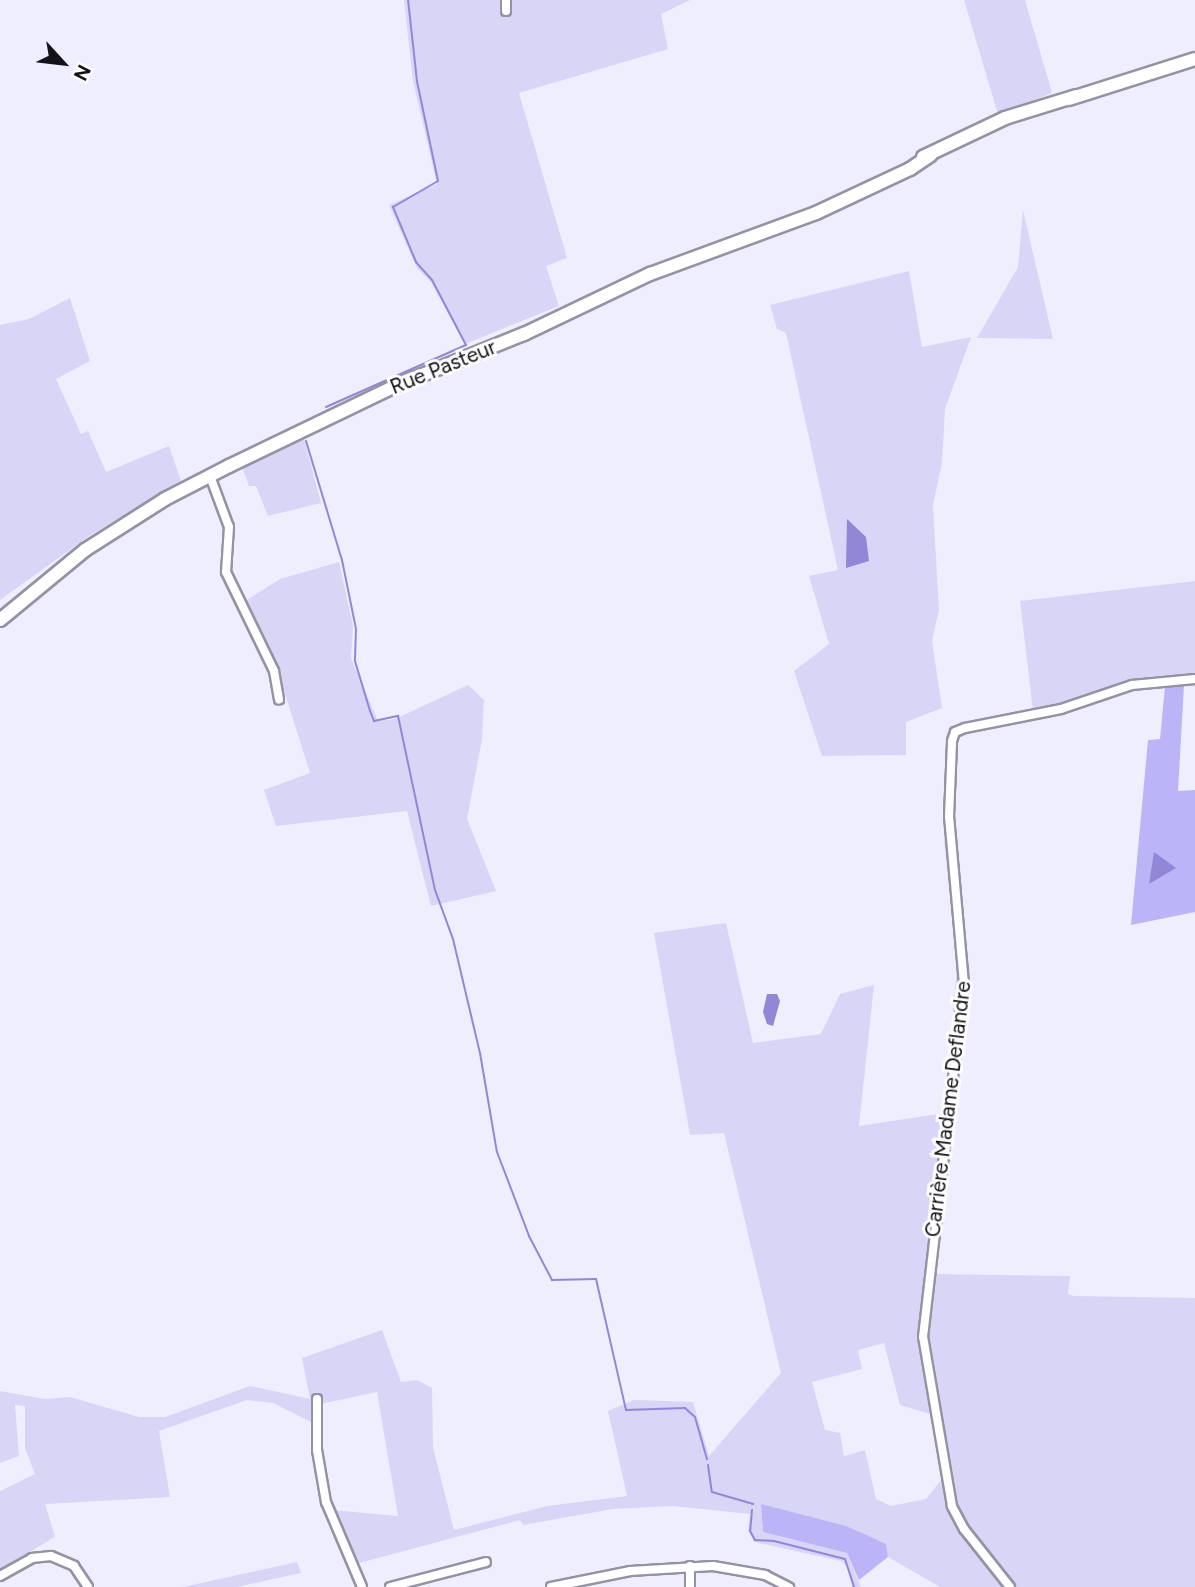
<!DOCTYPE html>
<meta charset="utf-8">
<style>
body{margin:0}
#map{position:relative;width:1195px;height:1587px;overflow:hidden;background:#efeeff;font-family:Figtree,sans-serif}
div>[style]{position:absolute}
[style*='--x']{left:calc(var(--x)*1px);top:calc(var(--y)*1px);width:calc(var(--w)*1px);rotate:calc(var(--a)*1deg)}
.green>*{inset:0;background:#d8d5f7}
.forest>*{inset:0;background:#bbb4f6}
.water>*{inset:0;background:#9287d6}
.stream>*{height:2px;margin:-1px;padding:0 1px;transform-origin:1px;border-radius:1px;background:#9287d6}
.roads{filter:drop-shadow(2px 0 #9493a3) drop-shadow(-2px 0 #9493a3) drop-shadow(0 2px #9493a3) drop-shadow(0 -2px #9493a3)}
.street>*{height:8px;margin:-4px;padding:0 4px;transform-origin:4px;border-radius:4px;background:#fff}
.secondary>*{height:12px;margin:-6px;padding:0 6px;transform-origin:6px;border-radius:6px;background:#fff}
span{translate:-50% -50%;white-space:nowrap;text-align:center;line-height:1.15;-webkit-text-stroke:6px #fdfdfd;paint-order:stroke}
.street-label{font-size:21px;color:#131218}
.north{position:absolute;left:28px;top:28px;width:70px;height:70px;-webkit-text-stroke:5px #fdfdfd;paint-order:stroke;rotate:117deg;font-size:19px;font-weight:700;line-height:28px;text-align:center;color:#131218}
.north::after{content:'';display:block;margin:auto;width:24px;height:32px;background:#131218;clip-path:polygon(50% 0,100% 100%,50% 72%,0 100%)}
</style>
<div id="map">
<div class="green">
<i style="clip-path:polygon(404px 0,690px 0,661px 14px,668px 49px,519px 93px,567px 258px,546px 266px,559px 306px,465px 344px,431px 282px,417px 268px,389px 205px,437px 184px,413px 81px)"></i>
<i style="clip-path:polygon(964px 0,1025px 0,1052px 93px,998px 114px)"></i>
<i style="clip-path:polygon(1023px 210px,1053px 339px,977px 338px,1018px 267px)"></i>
<i style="clip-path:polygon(909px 271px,922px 347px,971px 337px,945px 409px,942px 463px,933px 505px,939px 610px,932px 641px,942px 708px,906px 722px,906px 755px,822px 756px,794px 671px,829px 644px,809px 576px,838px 570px,786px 333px,777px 329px,770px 305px)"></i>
<i style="clip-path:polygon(70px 298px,90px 361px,56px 379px,81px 434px,88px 431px,106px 472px,169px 446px,181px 481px,89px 536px,0 600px,0 325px,29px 319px)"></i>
<i style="clip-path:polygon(304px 439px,321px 503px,268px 516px,256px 486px,249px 486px,242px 467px)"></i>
<i style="clip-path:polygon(339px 562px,353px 626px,351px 658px,378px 721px,395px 719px,468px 685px,484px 700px,482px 739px,467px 819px,496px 891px,431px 906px,407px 811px,276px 826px,264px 790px,310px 773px,281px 681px,244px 602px,280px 579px)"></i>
<i style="clip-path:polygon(1195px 581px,1195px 675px,1156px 676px,1033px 711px,1020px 601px)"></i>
<i style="clip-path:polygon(evenodd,953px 837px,970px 973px,933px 1274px,1070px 1276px,1068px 1294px,1074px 1296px,1195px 1298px,1195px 1587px,940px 1587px,888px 1557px,885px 1544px,761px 1504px,763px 1532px,847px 1553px,861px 1587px,852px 1587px,848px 1568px,841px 1561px,754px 1542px,748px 1530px,750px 1514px,673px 1506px,613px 1509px,523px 1525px,520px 1520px,359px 1563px,332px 1510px,398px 1516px,377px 1392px,311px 1406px,313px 1423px,273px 1403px,247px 1400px,159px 1431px,170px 1497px,45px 1504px,55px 1537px,0 1569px,0 1491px,35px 1474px,25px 1448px,25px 1406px,15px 1405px,19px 1456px,0 1463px,0 1391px,45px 1399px,70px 1397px,139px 1417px,165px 1417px,250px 1386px,310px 1399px,302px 1358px,382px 1330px,401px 1382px,417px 1380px,432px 1388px,433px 1447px,454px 1530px,547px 1506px,627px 1496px,608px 1411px,634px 1400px,693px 1402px,709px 1456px,781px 1373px,724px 1133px,690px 1135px,654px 933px,726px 923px,753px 1043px,821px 1034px,840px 994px,874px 985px,859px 1126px,945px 1113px,957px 965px,944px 839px,953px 837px,884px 1343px,900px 1405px,933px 1415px,943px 1478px,926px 1499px,891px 1506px,876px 1499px,865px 1450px,844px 1456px,840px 1433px,825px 1430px,812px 1382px,862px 1369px,858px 1350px,884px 1343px)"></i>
<i style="clip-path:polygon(297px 1562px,301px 1573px,237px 1587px,183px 1587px)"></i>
</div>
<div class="forest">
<i style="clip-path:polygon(1184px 685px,1178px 791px,1195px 790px,1195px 912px,1131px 925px,1148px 740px,1160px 739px,1165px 686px)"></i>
<i style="clip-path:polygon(761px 1504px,846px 1526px,886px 1544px,888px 1557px,859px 1580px,847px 1553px,763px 1532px)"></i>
</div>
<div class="water">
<i style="clip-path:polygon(847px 519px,866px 537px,869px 561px,846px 568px)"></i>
<i style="clip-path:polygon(1154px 852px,1176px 868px,1149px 884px)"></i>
<i style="clip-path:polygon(767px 994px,777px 994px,780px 1001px,773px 1026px,767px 1024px,763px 1012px)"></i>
</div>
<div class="stream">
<i style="--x:326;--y:407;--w:153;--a:-23.9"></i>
<i style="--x:466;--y:345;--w:73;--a:-117.6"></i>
<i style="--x:432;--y:280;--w:24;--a:-132"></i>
<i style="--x:416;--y:262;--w:60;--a:-112.7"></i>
<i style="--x:393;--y:207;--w:52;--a:-30"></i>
<i style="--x:438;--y:181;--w:102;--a:-101.9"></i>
<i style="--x:417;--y:81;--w:81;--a:-96.3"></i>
<i style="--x:306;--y:441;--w:124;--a:73.2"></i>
<i style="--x:342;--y:560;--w:70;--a:78.5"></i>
<i style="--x:356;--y:629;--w:32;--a:92"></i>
<i style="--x:355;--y:661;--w:52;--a:73.3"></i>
<i style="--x:370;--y:711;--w:11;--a:68"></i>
<i style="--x:374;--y:721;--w:25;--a:-12"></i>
<i style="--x:398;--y:716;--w:178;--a:78"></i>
<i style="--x:435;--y:890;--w:52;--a:69.8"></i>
<i style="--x:453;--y:939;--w:117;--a:76.7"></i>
<i style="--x:480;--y:1053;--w:100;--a:80.3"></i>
<i style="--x:497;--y:1152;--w:90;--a:69.1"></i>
<i style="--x:529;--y:1236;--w:50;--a:62.4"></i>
<i style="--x:552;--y:1280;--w:44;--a:-1.3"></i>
<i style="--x:596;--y:1279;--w:134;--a:77.1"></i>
<i style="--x:626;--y:1410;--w:59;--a:-1.9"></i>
<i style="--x:685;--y:1408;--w:13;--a:42"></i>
<i style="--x:695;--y:1417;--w:44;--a:74.1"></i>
<i style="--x:708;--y:1465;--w:27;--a:82"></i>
<i style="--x:712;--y:1492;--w:43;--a:16.3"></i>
<i style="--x:752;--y:1510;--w:21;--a:95"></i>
<i style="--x:750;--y:1531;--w:10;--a:61"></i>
<i style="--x:755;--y:1540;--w:19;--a:3"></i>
<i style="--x:774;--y:1541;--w:73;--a:14.2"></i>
<i style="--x:845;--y:1559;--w:29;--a:72"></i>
</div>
<div class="roads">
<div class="street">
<i style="--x:506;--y:11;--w:11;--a:-90"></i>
<i style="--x:210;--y:476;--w:54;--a:69.6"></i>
<i style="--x:229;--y:527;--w:45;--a:93.8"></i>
<i style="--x:226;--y:572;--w:110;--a:64.1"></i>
<i style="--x:274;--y:671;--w:29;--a:80"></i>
<i style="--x:317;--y:1399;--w:51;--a:90"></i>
<i style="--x:317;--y:1450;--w:53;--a:80.2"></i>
<i style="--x:326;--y:1502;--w:92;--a:67"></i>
<i style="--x:690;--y:1566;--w:21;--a:90"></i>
<i style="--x:0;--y:1576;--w:37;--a:-29"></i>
<i style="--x:32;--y:1558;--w:19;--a:-6"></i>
<i style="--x:51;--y:1556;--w:25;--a:23"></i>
<i style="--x:74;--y:1566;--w:25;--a:56"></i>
<i style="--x:390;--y:1587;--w:99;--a:-14.6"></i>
<i style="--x:551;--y:1587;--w:81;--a:-11.4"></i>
<i style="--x:630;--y:1571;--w:83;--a:-3.4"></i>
<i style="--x:713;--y:1566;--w:53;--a:9.8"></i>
<i style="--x:765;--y:1575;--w:27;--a:27"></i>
<i style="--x:1010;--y:1587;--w:74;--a:-128.4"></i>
<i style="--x:964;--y:1529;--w:26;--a:-118"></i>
<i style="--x:952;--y:1506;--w:171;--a:-99.7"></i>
<i style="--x:923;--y:1337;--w:355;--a:-83.4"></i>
<i style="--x:964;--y:984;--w:168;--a:-95.1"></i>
<i style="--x:949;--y:817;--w:76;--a:-87.7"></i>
<i style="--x:952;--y:741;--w:9;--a:-72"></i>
<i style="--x:955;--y:732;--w:11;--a:-22"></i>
<i style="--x:965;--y:728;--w:98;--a:-11.2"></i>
<i style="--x:1061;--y:709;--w:75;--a:-18.7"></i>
<i style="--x:1132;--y:685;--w:63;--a:-5.4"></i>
</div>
<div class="secondary">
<i style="--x:1069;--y:99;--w:132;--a:-17.6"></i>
<i style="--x:923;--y:157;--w:91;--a:-25.4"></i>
<i style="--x:1005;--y:118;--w:74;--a:-17.2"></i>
<i style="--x:0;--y:620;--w:110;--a:-39.5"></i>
<i style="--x:85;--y:550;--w:95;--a:-32.5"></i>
<i style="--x:165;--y:499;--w:72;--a:-27.3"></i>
<i style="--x:229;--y:466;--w:184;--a:-25.7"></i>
<i style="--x:395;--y:386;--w:139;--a:-22"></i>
<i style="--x:524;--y:334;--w:140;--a:-25.5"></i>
<i style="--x:650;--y:274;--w:177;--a:-20.2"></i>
<i style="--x:816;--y:213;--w:104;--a:-25.1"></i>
<i style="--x:910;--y:169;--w:25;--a:-34"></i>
</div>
</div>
<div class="street-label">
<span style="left:443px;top:367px;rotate:-22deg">Rue Pasteur</span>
<span style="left:948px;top:1109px;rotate:-83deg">Carrière Madame Deflandre</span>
</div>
<div class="north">N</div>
</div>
